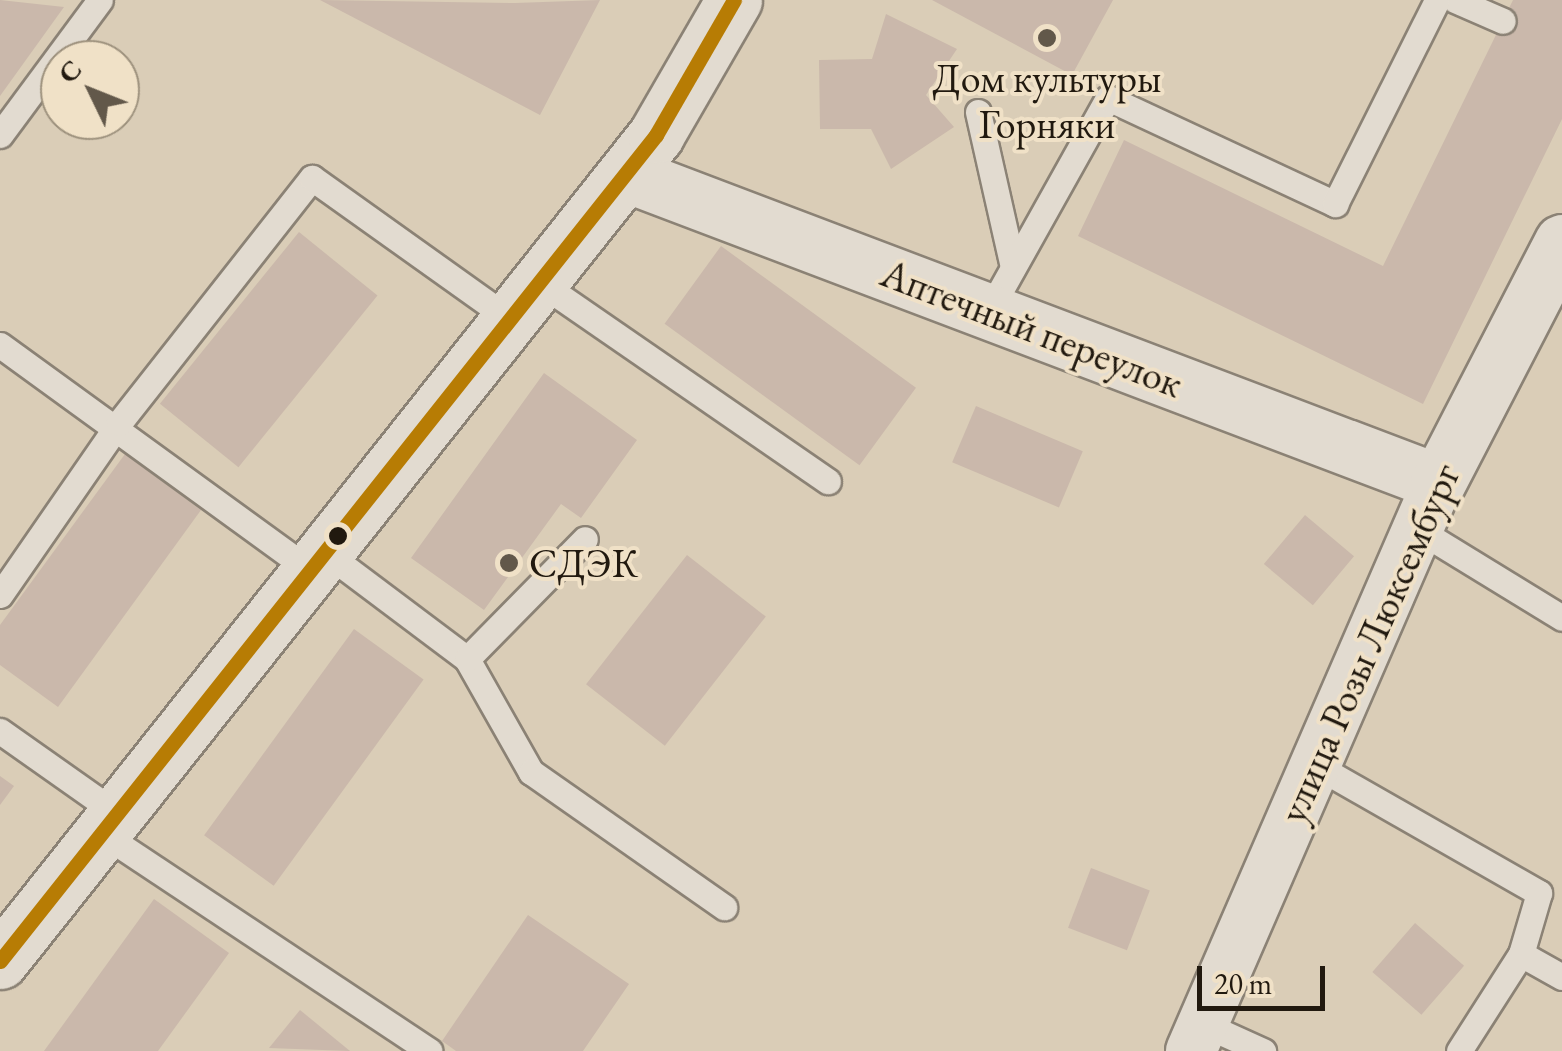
<!DOCTYPE html>
<meta charset="utf-8">
<style>
body{margin:0}
#map{position:relative;width:1562px;height:1051px;overflow:hidden;background:#dacdb7;font-family:"EB Garamond",serif}
div>[style]{position:absolute}
[style*='--x']{left:calc(var(--x)*1px);top:calc(var(--y)*1px);width:calc(var(--w)*1px);rotate:calc(var(--a)*1deg)}
.building>*{inset:0;background:#cab8ab;transform-origin:0 0}
.roads{filter:drop-shadow(2px 0 #8b8275) drop-shadow(-2px 0 #8b8275) drop-shadow(0 2px #8b8275) drop-shadow(0 -2px #8b8275)}
.service>*{height:25px;margin:-12.5px;padding:0 12.5px;transform-origin:12.5px;border-radius:12.5px;background:#e2dbd0}
.minor>*{height:50px;margin:-25px;padding:0 25px;transform-origin:25px;border-radius:25px;background:#e2dbd0}
.tertiary>*{height:55px;margin:-27.5px;padding:0 27.5px;transform-origin:27.5px;border-radius:27.5px;background:#e2dbd0}
.bus-1>*{height:15px;margin:-7.5px;padding:0 7.5px;transform-origin:7.5px;border-radius:7.5px;background:#b77c04}
.dots>*{width:28px;height:28px;translate:-50% -50%;box-sizing:border-box;border:5px solid #f0e1c7;border-radius:50%}
span{translate:-50% -50%;white-space:nowrap;text-align:center;line-height:1.15;-webkit-text-stroke:8px #f0e1c7;paint-order:stroke}
.poi-label{font-size:40px;color:#21190f}
.left{translate:0 -50%;text-align:left}
.street-label{font-size:40px;color:#21190f}
.north{position:absolute;left:40px;top:40px;width:100px;height:100px;box-sizing:border-box;background:#f0e1c7;border:2px solid #9d917d;border-radius:50%;rotate:313deg;font-size:28px;font-weight:700;line-height:40px;text-align:center;color:#21190f}
.north::after{content:'';display:block;margin:auto;width:35px;height:45px;background:#62584a;clip-path:polygon(50% 0,100% 100%,50% 72%,0 100%)}
.scale{position:absolute;left:1197px;top:966px;width:128px;height:45px;box-sizing:border-box;border:5px solid #21190f;border-top:0;padding-left:12px;font-size:30px;line-height:35px;white-space:nowrap;color:#21190f;-webkit-text-stroke:8px #f0e1c7;paint-order:stroke}
</style>
<div id="map">
<div class="building">
<i style="clip-path:polygon(0 0,64px 7px,0 96px)"></i>
<i style="clip-path:polygon(320px 0,515px 3px,600px 0,540px 115px)"></i>
<i style="clip-path:polygon(932px 0,1113px 0,1072px 75px)"></i>
<i style="clip-path:polygon(1513px 0,1562px 0,1562px 119px,1423px 404px,1078px 236px,1124px 140px,1383px 266px)"></i>
<i style="clip-path:polygon(886px 14px,957px 49px,926px 95px,954px 127px,891px 169px,871px 129px,820px 129px,819px 60px,872px 59px)"></i>
<i style="left:299px;top:232px;width:101px;height:221px;rotate:39deg"></i>
<i style="left:721px;top:246px;width:241px;height:96px;rotate:36deg"></i>
<i style="clip-path:polygon(544px 373px,637px 440px,581px 518px,561px 504px,484px 610px,411px 558px)"></i>
<i style="left:976px;top:406px;width:116px;height:61px;rotate:23deg"></i>
<i style="clip-path:polygon(125px 454px,201px 510px,58px 707px,0 665px,0 625px)"></i>
<i style="left:1305px;top:515px;width:64px;height:64px;rotate:40deg"></i>
<i style="left:687px;top:555px;width:100px;height:164px;rotate:38deg"></i>
<i style="left:354px;top:629px;width:86px;height:255px;rotate:36deg"></i>
<i style="clip-path:polygon(0 776px,14px 786px,0 805px)"></i>
<i style="left:1091px;top:868px;width:63px;height:64px;rotate:21deg"></i>
<i style="clip-path:polygon(154px 899px,229px 953px,158px 1051px,44px 1051px)"></i>
<i style="clip-path:polygon(528px 915px,629px 984px,583px 1051px,456px 1051px,442px 1041px)"></i>
<i style="left:1415px;top:923px;width:65px;height:65px;rotate:41deg"></i>
<i style="clip-path:polygon(300px 1010px,350px 1051px,269px 1048px)"></i>
</div>
<div class="roads">
<div class="service">
<i style="--x:1455;--y:0;--w:52;--a:23.6"></i>
<i style="--x:978;--y:112;--w:159;--a:77.3"></i>
<i style="--x:0;--y:135;--w:168;--a:-53.5"></i>
<i style="--x:539;--y:282;--w:351;--a:34.6"></i>
<i style="--x:989;--y:311;--w:244;--a:-60.8"></i>
<i style="--x:1108;--y:98;--w:251;--a:25"></i>
<i style="--x:1335;--y:204;--w:228;--a:-63.4"></i>
<i style="--x:0;--y:345;--w:384;--a:36"></i>
<i style="--x:1417;--y:529;--w:170;--a:31.5"></i>
<i style="--x:326;--y:553;--w:176;--a:36.9"></i>
<i style="--x:467;--y:659;--w:130;--a:60.5"></i>
<i style="--x:531;--y:772;--w:236;--a:35"></i>
<i style="--x:0;--y:595;--w:209;--a:-55.3"></i>
<i style="--x:119;--y:423;--w:312;--a:-51.8"></i>
<i style="--x:312;--y:178;--w:243;--a:35.5"></i>
<i style="--x:467;--y:659;--w:168;--a:-45.5"></i>
<i style="--x:0;--y:731;--w:146;--a:35.2"></i>
<i style="--x:1315;--y:765;--w:258;--a:29.7"></i>
<i style="--x:1539;--y:893;--w:64;--a:106.4"></i>
<i style="--x:1521;--y:954;--w:115;--a:122.6"></i>
<i style="--x:103;--y:834;--w:392;--a:33.6"></i>
<i style="--x:1521;--y:954;--w:47;--a:29.3"></i>
<i style="--x:1203;--y:1024;--w:66;--a:24.2"></i>
</div>
<div class="minor">
<i style="--x:1191;--y:1051;--w:620;--a:-66.53"></i>
</div>
<div class="tertiary">
<i style="--x:626;--y:174;--w:868;--a:20.77"></i>
<i style="--x:1438;--y:482;--w:270;--a:-62.7"></i>
<i style="--x:0;--y:961;--w:1055;--a:-51.54"></i>
<i style="--x:656;--y:135;--w:156;--a:-60"></i>
</div>
</div>
<div class="bus-1">
<i style="--x:0;--y:961;--w:1055;--a:-51.54"></i>
<i style="--x:656;--y:135;--w:156;--a:-60"></i>
</div>
<div class="dots">
<i style="left:1047px;top:38px;background:#62584a"></i>
<i style="left:338px;top:536px;background:#21190f"></i>
<i style="left:509px;top:563px;background:#62584a"></i>
</div>
<div class="poi-label">
<span style="left:1047px;top:101px">Дом культуры<br>Горняки</span>
<span class="left" style="left:529px;top:563px">СДЭК</span>
</div>
<div class="street-label">
<span style="left:1032px;top:328px;rotate:21deg">Аптечный переулок</span>
<span style="left:1369px;top:643px;rotate:-66deg">улица Розы Люксембург</span>
</div>
<div class="north">С</div>
<div class="scale">20 m</div>
</div>
